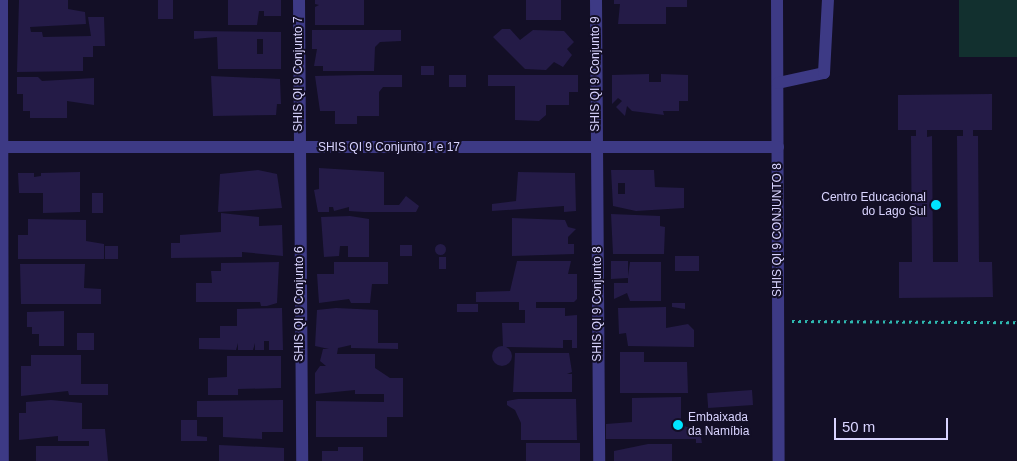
<!DOCTYPE html>
<meta charset="utf-8">
<style>
body{margin:0}
#map{position:relative;width:1017px;height:461px;overflow:hidden;background:#130f26;font-family:Helvetica,sans-serif}
div>[style]{position:absolute}
[style*='--x']{left:calc(var(--x)*1px);top:calc(var(--y)*1px);width:calc(var(--w)*1px);rotate:calc(var(--a)*1deg)}
.green>*{inset:0;background:#12302f;transform-origin:0 0}
.building>*{inset:0;background:#241b47;transform-origin:0 0}
.round{border-radius:50%}
.path>*{height:2.5px;margin-top:-1.25px;transform-origin:0;background:repeating-linear-gradient(90deg,#2fb8b0 0 2.5px,transparent 0 6.5px)}
.minor>*{height:12px;margin:-6px;padding:0 6px;transform-origin:6px;border-radius:6px;background:#3d3a85}
.dots>*{width:14px;height:14px;translate:-50% -50%;box-sizing:border-box;border:2px solid #130f26;border-radius:50%}
span{translate:-50% -50%;white-space:nowrap;text-align:center;line-height:1.15;-webkit-text-stroke:4px #130f26;paint-order:stroke}
.street-label{font-size:12px;color:#d9d4ff}
.poi-label{font-size:12px;color:#d9d4ff}
.right{translate:-100% -50%;text-align:right}
.left{translate:0 -50%;text-align:left}
.scale{position:absolute;left:834px;top:418px;width:114px;height:22px;box-sizing:border-box;border:2px solid #d9d4ff;border-top:0;padding-left:6px;font-size:15px;line-height:18px;white-space:nowrap;color:#d9d4ff;-webkit-text-stroke:4px #130f26;paint-order:stroke}
</style>
<div id="map">
<div class="green">
<i style="left:959px;top:0;width:58px;height:57px"></i>
</div>
<div class="building">
<i style="clip-path:polygon(19px 0,68px 0,68px 9px,85px 12px,86px 24px,30px 27px,31px 32px,42px 32px,43px 37px,91px 36px,88px 17px,104px 17px,105px 46px,93px 46px,93px 57px,83px 57px,83px 71px,17px 72px)"></i>
<i style="left:158px;top:0;width:15px;height:19px"></i>
<i style="clip-path:polygon(228px 0,281px 0,281px 16px,264px 16px,264px 11px,259px 11px,257px 25px,228px 25px)"></i>
<i style="clip-path:polygon(315px 0,364px 0,364px 25px,315px 25px,315px 7px,319px 5px,315px 4px)"></i>
<i style="left:526px;top:0;width:35px;height:20px"></i>
<i style="clip-path:polygon(614px 0,687px 0,687px 7px,666px 7px,666px 24px,618px 24px,620px 4px,614px 4px)"></i>
<i style="clip-path:polygon(502px 29px,510px 29px,520px 40px,533px 30px,564px 31px,574px 42px,567px 49px,572px 55px,563px 67px,554px 62px,546px 70px,525px 69px,493px 37px)"></i>
<i style="clip-path:polygon(312px 30px,401px 30px,401px 41px,380px 42px,375px 47px,374px 71px,323px 71px,323px 66px,314px 66px,317px 49px,312px 49px)"></i>
<i style="clip-path:polygon(evenodd,194px 31px,281px 32px,281px 69px,218px 69px,217px 37px,194px 39px,194px 31px,257px 39px,263px 39px,263px 54px,257px 54px,257px 39px)"></i>
<i style="left:421px;top:66px;width:13px;height:9px"></i>
<i style="clip-path:polygon(649px 74px,649px 82px,661px 82px,661px 74px,688px 75px,688px 101px,679px 101px,679px 111px,663px 111px,664px 115px,632px 111px,627px 106px,625px 116px,616px 107px,622px 101px,618px 98px,612px 104px,612px 75px)"></i>
<i style="clip-path:polygon(361px 75px,402px 75px,402px 87px,383px 87px,379px 92px,379px 116px,357px 116px,357px 124px,335px 124px,335px 111px,320px 111px,315px 76px)"></i>
<i style="left:449px;top:75px;width:17px;height:12px"></i>
<i style="clip-path:polygon(488px 75px,578px 75px,578px 92px,569px 92px,569px 105px,546px 105px,546px 115px,539px 121px,515px 120px,515px 86px,488px 86px)"></i>
<i style="clip-path:polygon(211px 76px,280px 79px,281px 104px,277px 104px,276px 115px,213px 116px)"></i>
<i style="clip-path:polygon(17px 77px,38px 77px,42px 81px,94px 78px,94px 105px,67px 101px,67px 118px,30px 118px,30px 111px,23px 111px,23px 94px,17px 94px)"></i>
<i style="clip-path:polygon(evenodd,992px 94px,992px 130px,973px 130px,973px 136px,978px 136px,979px 262px,992px 262px,993px 297px,899px 298px,899px 262px,912px 262px,911px 136px,916px 136px,916px 130px,898px 130px,898px 95px,992px 94px,927px 130px,963px 130px,963px 136px,957px 136px,958px 262px,933px 262px,932px 136px,927px 137px,927px 130px)"></i>
<i style="clip-path:polygon(319px 168px,384px 172px,384px 205px,399px 205px,406px 196px,419px 206px,416px 212px,364px 212px,349px 211px,349px 207px,334px 211px,333px 207px,329px 207px,329px 212px,318px 212px,314px 190px,319px 189px)"></i>
<i style="clip-path:polygon(258px 170px,277px 174px,282px 208px,218px 212px,220px 174px)"></i>
<i style="clip-path:polygon(evenodd,611px 170px,654px 170px,655px 187px,684px 188px,684px 208px,636px 211px,613px 206px,611px 170px,618px 183px,625px 183px,625px 194px,618px 194px,618px 183px)"></i>
<i style="clip-path:polygon(80px 172px,80px 212px,43px 213px,43px 193px,19px 193px,18px 173px,34px 173px,34px 177px,41px 176px,41px 173px)"></i>
<i style="clip-path:polygon(518px 172px,575px 173px,576px 211px,564px 212px,564px 206px,492px 211px,492px 204px,516px 201px)"></i>
<i style="left:92px;top:193px;width:11px;height:20px"></i>
<i style="clip-path:polygon(221px 213px,259px 217px,259px 226px,282px 225px,283px 256px,242px 252px,242px 257px,171px 258px,171px 243px,180px 243px,180px 235px,221px 232px)"></i>
<i style="clip-path:polygon(611px 214px,660px 216px,660px 226px,665px 227px,664px 254px,613px 254px)"></i>
<i style="clip-path:polygon(350px 216px,369px 219px,369px 257px,348px 257px,348px 246px,340px 246px,339px 256px,324px 257px,321px 217px)"></i>
<i style="clip-path:polygon(512px 218px,565px 220px,568px 227px,576px 229px,568px 237px,568px 244px,574px 244px,574px 254px,512px 256px)"></i>
<i style="clip-path:polygon(28px 219px,86px 220px,86px 241px,104px 244px,104px 259px,18px 259px,18px 235px,28px 235px)"></i>
<i class="round" style="left:434.5px;top:243.5px;width:11px;height:11px"></i>
<i style="left:412px;top:245px;width:11px;height:12px;rotate:90deg"></i>
<i style="left:105px;top:246px;width:13px;height:13px"></i>
<i style="left:675px;top:256px;width:24px;height:15px"></i>
<i style="left:439px;top:257px;width:7px;height:12px"></i>
<i style="clip-path:polygon(517px 261px,571px 261px,568px 274px,577px 274px,577px 299px,574px 302px,530px 302px,536px 302px,536px 308px,565px 308px,565px 316px,577px 315px,577px 348px,572px 348px,572px 340px,563px 340px,563px 348px,503px 347px,502px 323px,525px 323px,525px 310px,519px 310px,519px 302px,476px 302px,476px 292px,510px 291px)"></i>
<i style="clip-path:polygon(611px 261px,628px 261px,628px 276px,630px 262px,661px 262px,661px 301px,630px 301px,627px 293px,614px 299px,614px 283px,628px 283px,628px 278px,611px 279px)"></i>
<i style="clip-path:polygon(279px 262px,277px 303px,267px 306px,261px 306px,260px 302px,196px 302px,196px 283px,212px 283px,211px 271px,221px 271px,221px 263px)"></i>
<i style="clip-path:polygon(334px 262px,388px 262px,388px 284px,372px 284px,370px 303px,351px 303px,349px 299px,319px 303px,317px 274px,334px 274px)"></i>
<i style="clip-path:polygon(20px 264px,85px 264px,84px 288px,101px 289px,101px 304px,21px 304px)"></i>
<i style="clip-path:polygon(672px 303px,685px 303px,685px 309px,672px 307px)"></i>
<i style="left:457px;top:304px;width:21px;height:8px"></i>
<i style="clip-path:polygon(666px 307px,666px 328px,688px 324px,694px 330px,694px 347px,628px 346px,626px 333px,619px 334px,618px 308px)"></i>
<i style="clip-path:polygon(282px 308px,283px 350px,269px 350px,269px 341px,264px 341px,264px 350px,255px 350px,255px 343px,253px 350px,238px 350px,238px 343px,236px 350px,199px 349px,199px 338px,220px 338px,220px 326px,237px 326px,237px 309px)"></i>
<i style="clip-path:polygon(336px 308px,378px 310px,378px 343px,398px 343px,398px 349px,351px 348px,351px 345px,338px 348px,337px 354px,375px 354px,375px 368px,390px 378px,403px 378px,403px 417px,387px 417px,387px 437px,316px 437px,316px 401px,384px 402px,384px 394px,355px 394px,355px 390px,315px 394px,315px 373px,320px 366px,326px 366px,320px 361px,323px 349px,329px 349px,315px 346px,317px 310px)"></i>
<i style="clip-path:polygon(64px 311px,64px 346px,39px 346px,39px 334px,32px 334px,32px 327px,27px 327px,27px 312px)"></i>
<i style="left:77px;top:333px;width:17px;height:17px"></i>
<i class="round" style="left:492px;top:346px;width:20px;height:20px"></i>
<i style="clip-path:polygon(620px 352px,644px 352px,644px 362px,687px 362px,688px 393px,620px 393px)"></i>
<i style="clip-path:polygon(515px 353px,569px 353px,572px 372px,567px 374px,572px 374px,572px 392px,513px 392px)"></i>
<i style="clip-path:polygon(31px 355px,81px 355px,81px 384px,108px 384px,108px 395px,69px 395px,68px 391px,21px 396px,21px 366px,31px 366px)"></i>
<i style="clip-path:polygon(227px 356px,281px 356px,281px 388px,238px 389px,238px 395px,208px 395px,208px 378px,227px 377px)"></i>
<i style="left:752px;top:390px;width:15px;height:45px;rotate:86deg"></i>
<i style="clip-path:polygon(681px 397px,681px 421px,686px 427px,699px 427px,702px 443px,696px 443px,696px 439px,606px 439px,606px 424px,632px 422px,632px 398px)"></i>
<i style="clip-path:polygon(576px 399px,577px 440px,521px 440px,521px 423px,515px 410px,507px 405px,507px 401px,518px 399px)"></i>
<i style="clip-path:polygon(51px 400px,82px 403px,82px 429px,105px 429px,108px 461px,36px 461px,36px 446px,89px 446px,89px 441px,58px 441px,58px 436px,19px 440px,19px 413px,26px 413px,26px 402px)"></i>
<i style="clip-path:polygon(283px 400px,283px 432px,262px 432px,262px 439px,223px 437px,223px 417px,197px 417px,197px 401px)"></i>
<i style="clip-path:polygon(181px 420px,197px 420px,197px 436px,207px 437px,207px 441px,181px 441px)"></i>
<i style="left:526px;top:443px;width:54px;height:18px"></i>
<i style="clip-path:polygon(648px 444px,672px 444px,672px 461px,614px 461px,614px 451px)"></i>
<i style="clip-path:polygon(219px 445px,284px 448px,284px 461px,219px 461px)"></i>
<i style="clip-path:polygon(338px 447px,363px 447px,363px 461px,322px 461px,322px 451px,338px 451px)"></i>
</div>
<div class="path">
<i style="--x:792;--y:321;--w:225;--a:0.3"></i>
</div>
<div class="minor">
<i style="--x:2;--y:0;--w:461;--a:89.9"></i>
<i style="--x:299;--y:0;--w:461;--a:89.6"></i>
<i style="--x:596;--y:0;--w:461;--a:89.6"></i>
<i style="--x:777;--y:0;--w:461;--a:89.8"></i>
<i style="--x:778;--y:83;--w:47;--a:-12.3"></i>
<i style="--x:824;--y:73;--w:73;--a:-86.9"></i>
<i style="--x:0;--y:147;--w:778;--a:0"></i>
</div>
<div class="dots">
<i style="left:936px;top:205px;background:#00e5ff"></i>
<i style="left:678px;top:425px;background:#00e5ff"></i>
</div>
<div class="street-label">
<span style="left:299px;top:74px;rotate:-90deg">SHIS QI 9 Conjunto 7</span>
<span style="left:596px;top:74px;rotate:-90deg">SHIS QI 9 Conjunto 9</span>
<span style="left:389px;top:148px">SHIS QI 9 Conjunto 1 e 17</span>
<span style="left:778px;top:230px;rotate:-90deg">SHIS QI 9 CONJUNTO 8</span>
<span style="left:300px;top:304px;rotate:-90deg">SHIS QI 9 Conjunto 6</span>
<span style="left:598px;top:304px;rotate:-90deg">SHIS QI 9 Conjunto 8</span>
</div>
<div class="poi-label">
<span class="right" style="left:926px;top:205px">Centro Educacional<br>do Lago Sul</span>
<span class="left" style="left:688px;top:425px">Embaixada<br>da Namíbia</span>
</div>
<div class="scale">50 m</div>
</div>
